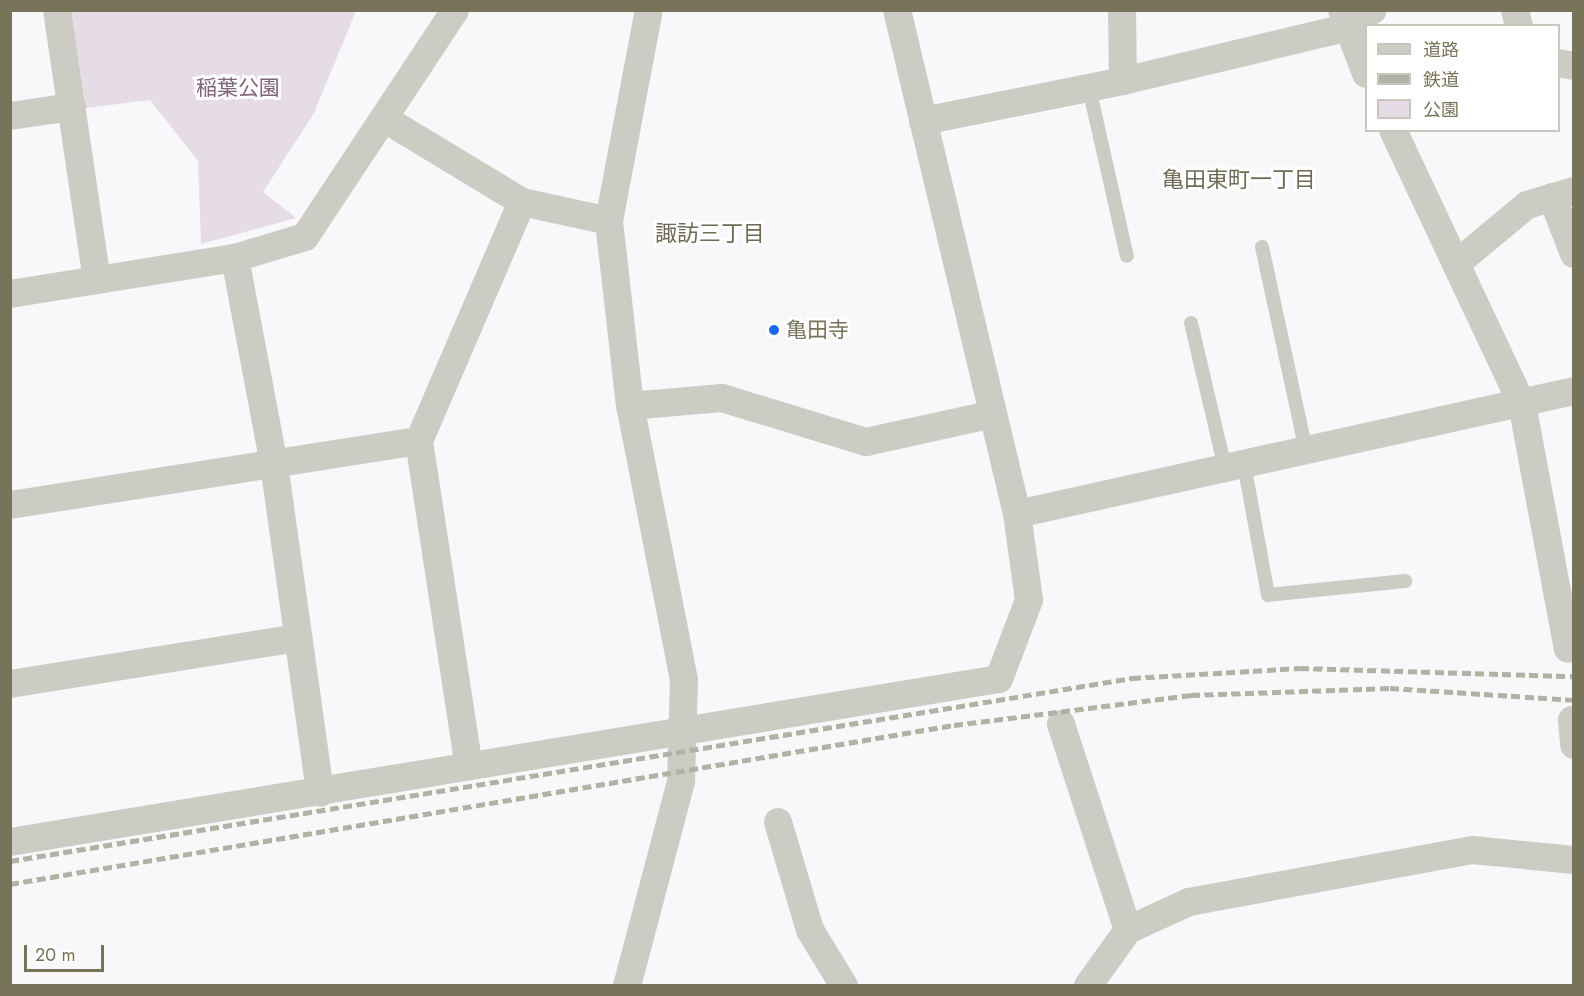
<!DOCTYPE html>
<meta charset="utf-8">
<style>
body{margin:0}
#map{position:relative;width:1584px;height:996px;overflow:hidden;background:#f8f7f9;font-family:Jost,"Noto Sans JP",sans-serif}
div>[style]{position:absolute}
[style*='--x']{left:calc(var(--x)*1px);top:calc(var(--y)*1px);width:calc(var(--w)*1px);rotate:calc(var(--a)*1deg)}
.green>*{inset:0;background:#e6dce6}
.lane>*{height:14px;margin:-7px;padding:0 7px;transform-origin:7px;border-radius:7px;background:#cdccc4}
.street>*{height:28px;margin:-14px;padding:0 14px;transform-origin:14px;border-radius:14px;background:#cdccc4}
.rail>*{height:4.5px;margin-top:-2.25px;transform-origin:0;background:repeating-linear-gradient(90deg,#b2b1a5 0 9px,transparent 0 13.5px)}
.dots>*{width:16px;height:16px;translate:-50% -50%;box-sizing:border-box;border:3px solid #fff;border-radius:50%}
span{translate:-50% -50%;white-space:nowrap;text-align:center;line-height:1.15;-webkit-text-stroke:6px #fff;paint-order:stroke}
.park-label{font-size:21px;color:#81667a}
.poi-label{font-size:21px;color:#787459}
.left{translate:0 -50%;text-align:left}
.neighbourhood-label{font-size:22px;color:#6f6b55}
.frame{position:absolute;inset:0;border:12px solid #787459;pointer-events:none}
.legend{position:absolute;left:1365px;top:24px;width:195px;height:108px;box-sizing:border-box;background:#fff;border:2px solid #c9c7bd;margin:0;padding:8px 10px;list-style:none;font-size:18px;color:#787459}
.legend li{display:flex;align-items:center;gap:12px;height:30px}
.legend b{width:30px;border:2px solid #c9c7bd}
.scale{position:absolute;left:24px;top:945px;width:80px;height:27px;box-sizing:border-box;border:3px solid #787459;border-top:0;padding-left:8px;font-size:18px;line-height:21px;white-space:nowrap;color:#787459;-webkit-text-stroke:4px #fff;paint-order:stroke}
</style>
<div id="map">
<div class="green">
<i style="clip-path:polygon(71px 11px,356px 11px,314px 113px,263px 192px,296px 218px,201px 244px,198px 161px,150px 100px,86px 108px)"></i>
</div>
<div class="lane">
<i style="--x:1089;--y:88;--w:172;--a:77.3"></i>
<i style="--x:1262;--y:247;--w:209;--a:77.8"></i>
<i style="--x:1191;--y:323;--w:149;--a:76.8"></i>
<i style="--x:1244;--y:464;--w:133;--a:79.6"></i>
<i style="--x:1268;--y:595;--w:138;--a:-5.8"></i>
</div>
<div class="street">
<i style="--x:57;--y:10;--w:273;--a:81.6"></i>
<i style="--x:1122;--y:10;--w:71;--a:89.2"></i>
<i style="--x:1342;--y:10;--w:68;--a:69.4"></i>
<i style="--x:1515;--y:10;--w:16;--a:76"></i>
<i style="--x:1558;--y:63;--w:16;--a:11"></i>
<i style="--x:10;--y:116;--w:63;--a:-8.3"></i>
<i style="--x:385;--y:119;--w:160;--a:31.2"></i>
<i style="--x:522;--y:202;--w:89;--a:12.3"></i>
<i style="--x:923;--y:121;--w:204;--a:-11.3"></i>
<i style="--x:1123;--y:81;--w:228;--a:-13.4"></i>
<i style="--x:1345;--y:28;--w:33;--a:-33"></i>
<i style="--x:1393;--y:130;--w:303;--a:64.8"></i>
<i style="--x:1522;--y:404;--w:249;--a:79.4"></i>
<i style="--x:1552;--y:197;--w:61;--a:68.9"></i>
<i style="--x:235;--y:258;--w:210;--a:79.3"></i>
<i style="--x:274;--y:464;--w:332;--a:82"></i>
<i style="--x:1456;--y:264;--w:92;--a:-39.7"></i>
<i style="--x:1527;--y:205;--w:49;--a:-16.6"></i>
<i style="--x:10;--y:294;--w:228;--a:-9.1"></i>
<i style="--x:235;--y:258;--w:73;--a:-16.7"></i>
<i style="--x:305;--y:237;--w:272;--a:-56.5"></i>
<i style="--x:630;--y:406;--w:92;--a:-5"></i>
<i style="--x:722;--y:398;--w:151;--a:17"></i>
<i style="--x:866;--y:442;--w:130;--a:-12.4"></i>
<i style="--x:419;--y:441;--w:329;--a:81.3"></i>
<i style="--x:10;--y:505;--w:414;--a:-8.9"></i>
<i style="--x:419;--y:441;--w:260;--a:-66.7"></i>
<i style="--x:1017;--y:514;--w:570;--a:-12.45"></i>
<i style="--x:10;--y:684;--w:292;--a:-9.1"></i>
<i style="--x:1572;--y:720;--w:25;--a:85"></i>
<i style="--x:1061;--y:724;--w:217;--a:72"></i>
<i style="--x:778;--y:822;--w:113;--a:73.5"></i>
<i style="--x:810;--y:930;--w:66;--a:58.7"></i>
<i style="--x:10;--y:842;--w:1002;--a:-9.36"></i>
<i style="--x:999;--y:679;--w:85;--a:-69.2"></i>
<i style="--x:1029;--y:600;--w:87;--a:-97.9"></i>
<i style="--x:1017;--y:514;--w:518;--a:-103.39"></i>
<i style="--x:627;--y:986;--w:212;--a:-75.2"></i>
<i style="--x:681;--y:781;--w:101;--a:-88.3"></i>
<i style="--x:684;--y:680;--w:279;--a:-101.1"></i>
<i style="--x:630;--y:406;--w:186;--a:-96.5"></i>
<i style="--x:609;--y:221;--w:215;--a:-79.3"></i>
<i style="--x:1088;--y:986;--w:69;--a:-54.5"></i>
<i style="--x:1128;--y:930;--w:67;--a:-24.7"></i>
<i style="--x:1189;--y:902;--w:288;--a:-10.4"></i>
<i style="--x:1472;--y:850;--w:102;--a:5.6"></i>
</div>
<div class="rail">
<i style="--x:10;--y:861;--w:1137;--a:-9.26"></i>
<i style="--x:1132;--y:678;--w:168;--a:-3.4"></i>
<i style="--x:1300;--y:668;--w:274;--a:1.7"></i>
<i style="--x:10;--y:884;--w:957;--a:-9.56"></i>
<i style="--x:954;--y:725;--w:239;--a:-7.2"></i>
<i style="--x:1191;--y:695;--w:199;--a:-2"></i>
<i style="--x:1390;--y:688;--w:184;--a:3.7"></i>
</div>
<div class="dots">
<i style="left:774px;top:330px;background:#2066f0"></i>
</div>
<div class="park-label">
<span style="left:238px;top:88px">稲葉公園</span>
</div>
<div class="poi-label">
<span class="left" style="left:786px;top:330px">亀田寺</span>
</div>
<div class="neighbourhood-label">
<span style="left:1239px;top:180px">亀田東町一丁目</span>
<span style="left:710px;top:234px">諏訪三丁目</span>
</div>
<div class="frame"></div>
<ul class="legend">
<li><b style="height:8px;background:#cdccc4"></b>道路</li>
<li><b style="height:8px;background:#b2b1a5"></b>鉄道</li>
<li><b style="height:16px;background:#e6dce6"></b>公園</li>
</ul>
<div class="scale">20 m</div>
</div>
